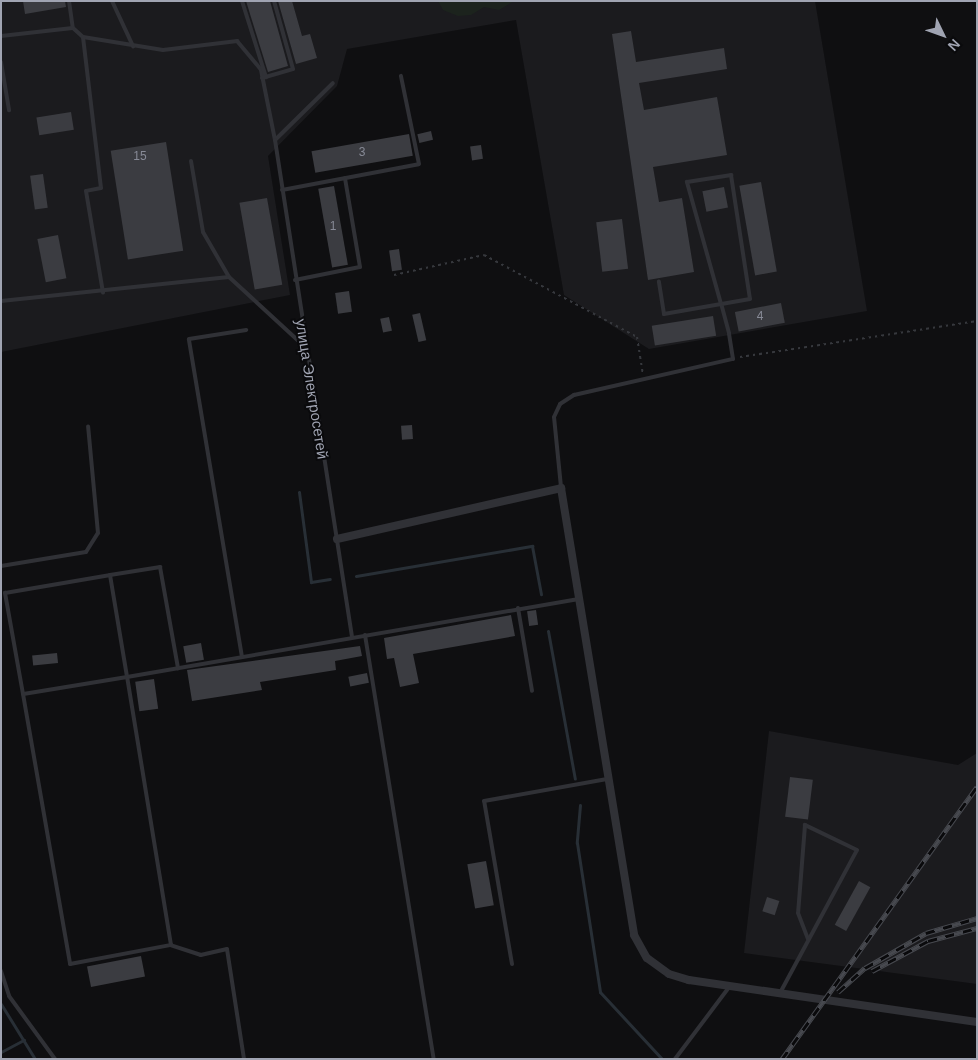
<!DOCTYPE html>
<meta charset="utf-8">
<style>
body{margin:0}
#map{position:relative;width:978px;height:1060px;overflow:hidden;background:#0f0f11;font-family:Arial,sans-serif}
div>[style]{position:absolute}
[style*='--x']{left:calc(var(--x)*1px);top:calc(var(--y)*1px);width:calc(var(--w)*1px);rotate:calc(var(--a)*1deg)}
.built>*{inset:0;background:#1b1b1e}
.green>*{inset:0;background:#1c231d}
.stream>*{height:3px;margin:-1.5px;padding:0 1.5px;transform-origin:1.5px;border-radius:1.5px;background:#282f36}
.building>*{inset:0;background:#3b3c41;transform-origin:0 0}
.path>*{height:2px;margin-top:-1px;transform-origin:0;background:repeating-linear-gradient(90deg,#36383d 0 2.5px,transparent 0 6.5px)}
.lane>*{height:4px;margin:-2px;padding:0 2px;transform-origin:2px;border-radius:2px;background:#303136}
.street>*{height:8px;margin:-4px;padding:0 4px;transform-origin:4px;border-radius:4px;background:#303136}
.rail>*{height:5px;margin-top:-2.5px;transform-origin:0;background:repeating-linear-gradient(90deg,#0a0a0c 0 9px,#47494f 0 18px);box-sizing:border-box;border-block:1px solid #47494f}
span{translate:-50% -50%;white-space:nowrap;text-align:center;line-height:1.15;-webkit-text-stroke:4px #0a0a0c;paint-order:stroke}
.number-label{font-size:12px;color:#878a96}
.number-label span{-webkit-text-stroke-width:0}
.street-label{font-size:15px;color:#a0a4b2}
.frame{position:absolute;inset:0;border:2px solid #a0a4b2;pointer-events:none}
.north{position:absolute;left:918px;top:10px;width:50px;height:50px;-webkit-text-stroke:4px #0a0a0c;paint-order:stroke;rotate:132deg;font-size:14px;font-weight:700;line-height:20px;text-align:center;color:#a0a4b2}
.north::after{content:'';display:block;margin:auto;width:18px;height:22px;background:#a0a4b2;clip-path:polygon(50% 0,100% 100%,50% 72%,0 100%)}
</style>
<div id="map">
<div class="built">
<i style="clip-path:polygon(1px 1px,815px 1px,867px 311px,649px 349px,564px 295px,516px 20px,347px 49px,337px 86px,268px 156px,290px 295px,1px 352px)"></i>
<i style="clip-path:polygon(769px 731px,958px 765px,977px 753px,977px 984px,744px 953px)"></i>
</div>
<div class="green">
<i style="clip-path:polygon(438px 1px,514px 1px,499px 10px,484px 7px,471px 15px,458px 16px,443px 10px)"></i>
</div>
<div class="stream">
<i style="--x:299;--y:492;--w:91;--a:82.4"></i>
<i style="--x:311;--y:582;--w:19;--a:-9"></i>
<i style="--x:356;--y:576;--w:179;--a:-9.7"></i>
<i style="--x:532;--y:546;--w:49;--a:79.4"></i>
<i style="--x:548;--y:631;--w:150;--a:79.7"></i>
<i style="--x:580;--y:805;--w:38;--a:95"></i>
<i style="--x:577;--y:843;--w:151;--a:81.2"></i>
<i style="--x:600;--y:992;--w:91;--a:47.2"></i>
<i style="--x:1;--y:1004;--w:65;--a:58.3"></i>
<i style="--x:1;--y:1052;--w:26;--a:-28"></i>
</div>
<div class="building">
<i style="clip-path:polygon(23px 1px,65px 1px,66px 7px,25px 14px)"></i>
<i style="clip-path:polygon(246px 1px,270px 1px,288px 66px,268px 72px)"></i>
<i style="clip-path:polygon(278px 1px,292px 1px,302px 36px,310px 34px,317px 58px,296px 64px)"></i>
<i style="clip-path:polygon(631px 31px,636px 62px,724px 48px,727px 69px,639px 83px,644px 110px,717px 97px,727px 155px,653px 167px,659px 202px,682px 198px,694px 272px,648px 280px,612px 34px)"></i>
<i style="left:71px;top:112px;width:18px;height:35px;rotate:81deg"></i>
<i style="left:431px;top:131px;width:9px;height:14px;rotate:77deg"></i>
<i style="left:409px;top:134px;width:22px;height:99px;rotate:80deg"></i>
<i style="left:166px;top:142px;width:110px;height:56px;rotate:81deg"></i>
<i style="left:481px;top:145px;width:14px;height:11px;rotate:82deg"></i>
<i style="left:43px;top:174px;width:34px;height:13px;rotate:82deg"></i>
<i style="left:761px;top:182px;width:91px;height:22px;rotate:80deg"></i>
<i style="left:334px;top:186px;width:80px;height:16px;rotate:80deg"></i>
<i style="left:724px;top:187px;width:21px;height:22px;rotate:79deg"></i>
<i style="left:267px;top:198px;width:88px;height:28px;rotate:80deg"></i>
<i style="left:622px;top:219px;width:50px;height:26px;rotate:83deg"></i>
<i style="left:58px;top:235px;width:44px;height:21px;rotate:79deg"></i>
<i style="left:399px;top:249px;width:21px;height:10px;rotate:82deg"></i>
<i style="left:349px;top:291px;width:21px;height:14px;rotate:82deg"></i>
<i style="left:781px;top:303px;width:20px;height:47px;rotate:79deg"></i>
<i style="left:420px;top:313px;width:28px;height:8px;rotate:77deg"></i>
<i style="left:713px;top:316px;width:20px;height:62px;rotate:81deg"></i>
<i style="left:389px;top:317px;width:14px;height:9px;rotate:78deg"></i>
<i style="left:412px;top:425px;width:14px;height:11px;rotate:86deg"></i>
<i style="left:536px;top:610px;width:15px;height:9px;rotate:82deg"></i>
<i style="clip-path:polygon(511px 615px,515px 636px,413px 654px,419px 683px,400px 687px,394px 658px,387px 659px,384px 638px)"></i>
<i style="left:201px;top:643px;width:17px;height:18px;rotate:80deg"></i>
<i style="clip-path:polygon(360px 646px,362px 656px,335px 661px,336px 670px,260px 682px,262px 690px,192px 701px,187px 670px)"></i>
<i style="left:57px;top:653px;width:10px;height:25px;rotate:84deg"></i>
<i style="left:367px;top:673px;width:10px;height:19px;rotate:79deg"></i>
<i style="left:154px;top:679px;width:30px;height:19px;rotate:82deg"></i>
<i style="left:790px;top:777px;width:23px;height:40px;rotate:7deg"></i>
<i style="left:486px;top:861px;width:45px;height:19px;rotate:80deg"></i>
<i style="left:859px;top:881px;width:13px;height:50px;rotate:29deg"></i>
<i style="left:767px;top:897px;width:13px;height:15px;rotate:18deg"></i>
<i style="left:141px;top:956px;width:21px;height:55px;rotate:79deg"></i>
</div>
<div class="path">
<i style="--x:394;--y:275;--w:92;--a:-12.5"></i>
<i style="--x:484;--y:255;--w:174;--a:28.2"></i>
<i style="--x:637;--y:337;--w:37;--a:81"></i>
<i style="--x:740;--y:357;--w:240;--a:-8.6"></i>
</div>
<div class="lane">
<i style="--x:69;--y:1;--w:27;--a:82"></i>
<i style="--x:73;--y:28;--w:13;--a:42"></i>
<i style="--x:83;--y:37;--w:81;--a:9.2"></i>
<i style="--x:163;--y:50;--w:75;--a:-6.9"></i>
<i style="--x:237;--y:41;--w:38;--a:50"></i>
<i style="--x:261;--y:70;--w:71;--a:78.7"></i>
<i style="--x:275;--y:140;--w:81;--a:-44.5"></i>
<i style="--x:112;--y:1;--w:50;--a:65"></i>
<i style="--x:242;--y:1;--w:80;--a:72.5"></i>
<i style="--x:1;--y:36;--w:72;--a:-6.3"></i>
<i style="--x:83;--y:37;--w:152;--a:83.2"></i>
<i style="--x:101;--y:188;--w:15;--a:169"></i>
<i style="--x:86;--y:191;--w:103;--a:80.5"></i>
<i style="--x:1;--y:62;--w:49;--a:80.5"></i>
<i style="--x:262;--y:78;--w:32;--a:-16"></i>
<i style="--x:293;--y:69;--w:71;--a:-105.6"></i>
<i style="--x:275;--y:140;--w:503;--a:81.19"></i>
<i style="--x:191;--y:161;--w:72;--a:80.4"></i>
<i style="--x:203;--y:232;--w:52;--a:60"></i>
<i style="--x:282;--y:190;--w:139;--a:-10.7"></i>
<i style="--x:419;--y:164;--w:90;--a:-101.6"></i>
<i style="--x:295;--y:280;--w:66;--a:-11.3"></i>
<i style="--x:360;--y:267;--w:90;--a:-99.6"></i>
<i style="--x:1;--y:301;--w:229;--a:-6"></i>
<i style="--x:229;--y:277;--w:103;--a:42.6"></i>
<i style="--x:561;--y:487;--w:70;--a:-95.7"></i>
<i style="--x:554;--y:417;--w:14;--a:-65"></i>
<i style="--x:560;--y:404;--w:17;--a:-33"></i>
<i style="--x:574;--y:395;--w:163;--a:-12.8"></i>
<i style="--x:733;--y:359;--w:26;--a:-99"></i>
<i style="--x:729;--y:333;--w:30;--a:-105"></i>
<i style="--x:721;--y:304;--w:127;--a:-105.6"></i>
<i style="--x:687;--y:182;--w:45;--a:-9"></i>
<i style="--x:731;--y:175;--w:125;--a:81.3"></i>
<i style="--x:750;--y:299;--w:29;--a:170"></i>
<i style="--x:721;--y:304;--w:58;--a:170"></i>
<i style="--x:664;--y:314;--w:33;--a:-99"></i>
<i style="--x:1;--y:566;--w:86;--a:-9.4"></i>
<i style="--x:86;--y:552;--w:22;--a:-58"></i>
<i style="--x:98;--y:533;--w:107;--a:-95.3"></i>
<i style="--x:110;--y:575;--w:103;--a:80.5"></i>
<i style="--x:127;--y:677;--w:105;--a:170.7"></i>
<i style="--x:23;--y:694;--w:274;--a:80.1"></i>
<i style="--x:70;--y:964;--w:103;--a:-10.7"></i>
<i style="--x:518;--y:608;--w:84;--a:80.4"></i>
<i style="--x:365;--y:635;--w:430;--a:80.8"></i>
<i style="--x:242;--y:657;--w:322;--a:-99.5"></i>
<i style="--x:189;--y:339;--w:58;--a:-9"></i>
<i style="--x:23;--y:694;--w:103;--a:-100.1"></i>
<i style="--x:5;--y:593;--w:107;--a:-9.7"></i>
<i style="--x:110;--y:575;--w:51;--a:-9.1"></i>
<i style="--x:160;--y:567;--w:103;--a:79.9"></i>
<i style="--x:512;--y:964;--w:165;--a:-99.7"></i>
<i style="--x:484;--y:801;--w:125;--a:-10.1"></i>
<i style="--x:1;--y:971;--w:26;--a:72"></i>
<i style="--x:9;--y:996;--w:78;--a:53.9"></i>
<i style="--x:780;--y:993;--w:162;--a:-61.7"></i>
<i style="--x:857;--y:850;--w:58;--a:-154.3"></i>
<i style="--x:805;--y:825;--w:88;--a:94.5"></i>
<i style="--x:798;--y:913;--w:28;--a:69"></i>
<i style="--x:244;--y:1059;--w:111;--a:-98.8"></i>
<i style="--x:227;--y:949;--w:27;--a:167"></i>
<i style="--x:201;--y:955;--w:32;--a:-162"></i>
<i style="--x:171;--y:945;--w:272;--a:-99.3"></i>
<i style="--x:127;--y:677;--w:457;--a:-9.8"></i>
<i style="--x:675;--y:1059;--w:91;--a:-53"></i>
</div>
<div class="street">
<i style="--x:337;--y:539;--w:230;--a:-12.8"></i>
<i style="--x:561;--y:488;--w:453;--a:80.7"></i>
<i style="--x:634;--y:935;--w:26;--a:61"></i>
<i style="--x:647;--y:958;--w:27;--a:36"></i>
<i style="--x:669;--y:974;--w:21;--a:17"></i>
<i style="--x:689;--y:980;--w:291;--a:8.3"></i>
</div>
<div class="rail">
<i style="--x:872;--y:971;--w:64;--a:-28.2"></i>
<i style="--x:928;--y:941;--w:51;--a:-14.9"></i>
<i style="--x:838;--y:992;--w:36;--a:-42"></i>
<i style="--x:865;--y:968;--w:70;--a:-29.8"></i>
<i style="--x:926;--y:933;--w:53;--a:-16.4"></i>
<i style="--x:782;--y:1059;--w:335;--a:-54.4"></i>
</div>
<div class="number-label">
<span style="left:362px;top:153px">3</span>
<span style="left:140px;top:157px">15</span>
<span style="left:333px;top:227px">1</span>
<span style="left:760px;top:317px">4</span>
</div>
<div class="street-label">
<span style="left:312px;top:389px;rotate:81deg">улица Электросетей</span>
</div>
<div class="frame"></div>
<div class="north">N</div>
</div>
